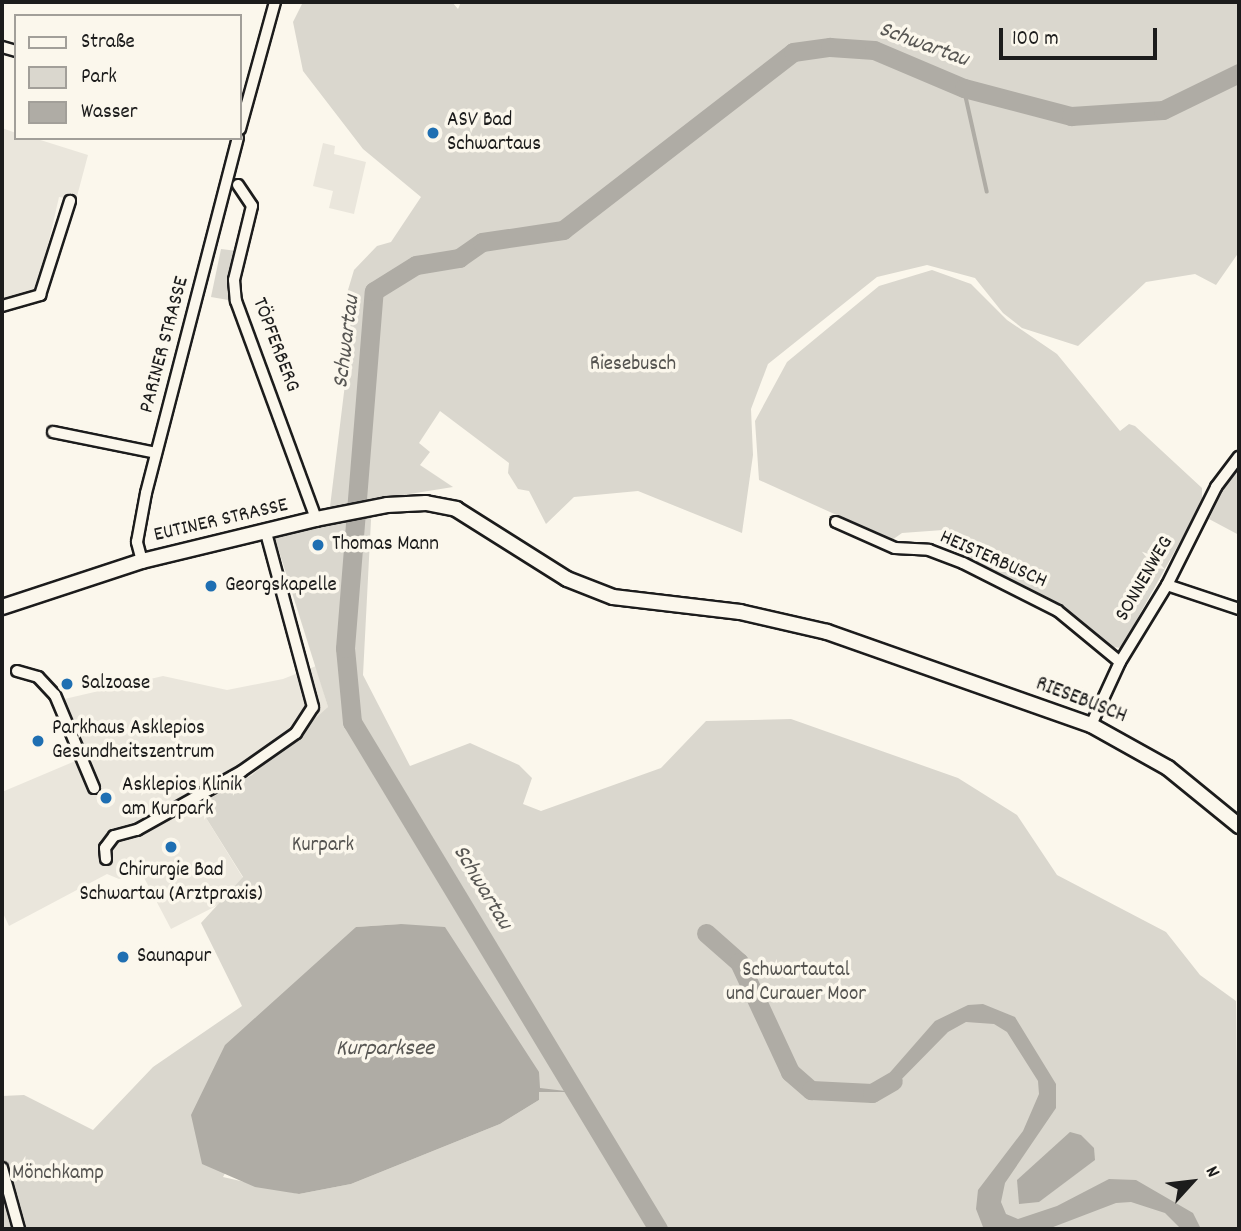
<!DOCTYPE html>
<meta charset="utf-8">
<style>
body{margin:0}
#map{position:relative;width:1241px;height:1231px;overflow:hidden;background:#fbf7ec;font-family:Dekko,sans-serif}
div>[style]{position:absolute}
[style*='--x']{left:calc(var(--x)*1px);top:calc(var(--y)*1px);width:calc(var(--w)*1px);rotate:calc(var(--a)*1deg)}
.built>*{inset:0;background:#eae6dc}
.green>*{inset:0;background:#dad7ce}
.water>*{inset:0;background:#afaca5}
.stream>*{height:3.5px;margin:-1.75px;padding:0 1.75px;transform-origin:1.75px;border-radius:1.75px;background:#afaca5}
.river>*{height:19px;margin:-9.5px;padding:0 9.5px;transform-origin:9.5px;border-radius:9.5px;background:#afaca5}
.roads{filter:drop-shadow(2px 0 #1c1c1c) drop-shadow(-2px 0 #1c1c1c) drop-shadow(0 2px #1c1c1c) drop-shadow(0 -2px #1c1c1c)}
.minor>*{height:10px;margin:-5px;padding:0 5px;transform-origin:5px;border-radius:5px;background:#fbf7ec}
.major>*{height:14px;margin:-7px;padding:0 7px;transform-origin:7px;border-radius:7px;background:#fbf7ec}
.dots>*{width:19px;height:19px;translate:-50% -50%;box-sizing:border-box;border:4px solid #fbf7ec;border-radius:50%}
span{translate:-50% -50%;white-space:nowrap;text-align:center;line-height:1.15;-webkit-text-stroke:7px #fbf7ec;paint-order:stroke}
.poi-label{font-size:21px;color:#1c1c1c}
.left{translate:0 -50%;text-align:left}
.street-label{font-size:21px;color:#1c1c1c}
.park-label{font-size:21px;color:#555451}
.water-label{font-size:23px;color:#575653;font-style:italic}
.frame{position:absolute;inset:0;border:4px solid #1c1c1c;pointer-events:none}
.legend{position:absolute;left:14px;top:14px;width:228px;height:126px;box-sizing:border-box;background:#fbf7ec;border:2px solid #a29f99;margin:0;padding:9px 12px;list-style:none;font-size:21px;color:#1c1c1c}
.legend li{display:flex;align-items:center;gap:14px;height:35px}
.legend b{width:35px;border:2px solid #a29f99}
.north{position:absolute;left:1157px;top:1147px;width:70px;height:70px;-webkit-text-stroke:5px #fbf7ec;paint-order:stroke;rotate:63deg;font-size:19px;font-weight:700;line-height:28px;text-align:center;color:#1c1c1c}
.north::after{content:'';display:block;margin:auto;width:24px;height:32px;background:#1c1c1c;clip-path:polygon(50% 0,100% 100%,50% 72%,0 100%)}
.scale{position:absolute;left:999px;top:28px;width:158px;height:32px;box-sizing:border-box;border:4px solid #1c1c1c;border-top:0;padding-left:9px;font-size:21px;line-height:24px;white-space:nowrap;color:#1c1c1c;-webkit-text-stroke:5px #fbf7ec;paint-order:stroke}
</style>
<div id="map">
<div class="built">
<i style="clip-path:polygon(2px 128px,16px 133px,16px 138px,34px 138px,88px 155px,76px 200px,59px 197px,37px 293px,8px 300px,2px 300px)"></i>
<i style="clip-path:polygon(323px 143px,335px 146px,334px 154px,366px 162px,354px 214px,329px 208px,333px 191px,313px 186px)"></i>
<i style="clip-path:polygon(316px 666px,328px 707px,322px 716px,252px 775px,198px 805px,243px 878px,222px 903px,171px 929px,141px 872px,119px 879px,107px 874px,9px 926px,2px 911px,2px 792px,80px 759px,56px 701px,163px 676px,227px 690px,283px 679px)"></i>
</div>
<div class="green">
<i style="clip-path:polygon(evenodd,303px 2px,452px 2px,458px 9px,461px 2px,1239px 2px,1239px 252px,1216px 285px,1195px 274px,1146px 282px,1078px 346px,1022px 328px,1003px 313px,975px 278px,927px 265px,877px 277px,768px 364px,751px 409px,753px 455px,742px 533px,638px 491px,574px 497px,546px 524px,529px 491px,518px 489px,508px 473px,509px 463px,440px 411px,419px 443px,430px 452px,420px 465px,453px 487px,366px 501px,371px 520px,363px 675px,410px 766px,470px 743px,519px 765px,532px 778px,523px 804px,541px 811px,661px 768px,706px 721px,791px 719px,958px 778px,1017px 815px,1057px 875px,1166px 932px,1200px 975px,1236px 1001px,1239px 1229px,2px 1229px,2px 1096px,24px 1095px,93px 1130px,153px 1067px,242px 1006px,201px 923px,243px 877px,198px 805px,252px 775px,328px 707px,272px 529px,329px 515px,351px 335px,348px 290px,354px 270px,377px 246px,391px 242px,421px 197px,363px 149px,303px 71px,293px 22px,303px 2px,401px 924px,539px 1100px,500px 1124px,351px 1184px,299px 1194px,223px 1177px,356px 927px,401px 924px)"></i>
<i style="clip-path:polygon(221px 249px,237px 251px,234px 301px,211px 297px)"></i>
<i style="clip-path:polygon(932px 270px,971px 284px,1007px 320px,1057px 354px,1120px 431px,1129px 424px,1135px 426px,1202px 488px,1202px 502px,1121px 648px,1112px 647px,1059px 605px,966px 559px,943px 530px,902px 533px,892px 540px,759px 480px,755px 421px,787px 362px,879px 286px)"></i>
<i style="clip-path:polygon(1239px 463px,1239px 535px,1209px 519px,1232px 470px)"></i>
</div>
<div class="water">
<i style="clip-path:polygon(401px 924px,445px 927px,539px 1072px,540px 1088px,574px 1092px,539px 1092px,539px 1100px,500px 1124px,351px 1184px,299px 1194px,255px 1187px,202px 1164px,191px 1115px,225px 1045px,356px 927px)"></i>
<i style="clip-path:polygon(983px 1004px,1015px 1017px,1056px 1084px,1056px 1108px,1005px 1183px,1001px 1202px,1006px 1214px,1018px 1219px,1057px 1206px,1109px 1179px,1136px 1180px,1193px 1213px,1201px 1229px,1181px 1229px,1165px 1213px,1131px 1202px,1116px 1203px,1048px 1229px,983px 1227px,976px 1209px,978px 1190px,1023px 1131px,1039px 1094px,1038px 1081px,1007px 1032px,994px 1024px,966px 1022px,948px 1032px,889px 1092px,872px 1093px,935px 1021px,968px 1005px)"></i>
<i style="clip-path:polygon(1070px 1132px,1081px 1135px,1094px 1148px,1095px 1160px,1039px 1202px,1019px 1204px,1017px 1180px)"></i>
</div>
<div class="stream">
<i style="--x:964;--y:88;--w:106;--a:77.4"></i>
</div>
<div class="river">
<i style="--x:706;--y:933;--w:44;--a:41.3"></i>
<i style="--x:739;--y:962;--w:121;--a:65.1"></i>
<i style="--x:790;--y:1072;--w:28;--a:41"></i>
<i style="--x:811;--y:1090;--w:61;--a:2.8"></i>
<i style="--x:872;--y:1093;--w:24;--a:-30"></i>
<i style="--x:658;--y:1229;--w:592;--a:-121.11"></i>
<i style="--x:352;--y:722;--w:74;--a:-95.4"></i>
<i style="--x:345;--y:648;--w:358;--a:-85.4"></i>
<i style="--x:374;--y:291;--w:49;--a:-31.8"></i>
<i style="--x:416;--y:265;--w:44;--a:-9.2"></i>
<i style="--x:459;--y:258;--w:28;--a:-35"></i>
<i style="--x:482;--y:242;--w:82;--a:-8.4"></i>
<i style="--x:563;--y:230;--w:291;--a:-37.7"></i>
<i style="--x:793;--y:52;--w:37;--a:-8"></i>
<i style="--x:830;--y:47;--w:44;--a:3.9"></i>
<i style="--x:874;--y:50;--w:98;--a:22.9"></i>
<i style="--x:964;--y:88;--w:111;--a:14.7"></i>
<i style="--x:1071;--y:116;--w:92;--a:-3.7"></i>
<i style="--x:1163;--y:110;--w:85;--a:-26"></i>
</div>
<div class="roads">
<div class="minor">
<i style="--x:2;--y:47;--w:15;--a:16"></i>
<i style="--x:240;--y:129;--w:132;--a:-74.6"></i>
<i style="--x:238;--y:185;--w:25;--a:56"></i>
<i style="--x:252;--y:206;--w:76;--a:103.7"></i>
<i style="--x:234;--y:280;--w:21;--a:85"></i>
<i style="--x:236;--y:301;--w:232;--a:69.8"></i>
<i style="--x:2;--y:306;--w:40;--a:-16"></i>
<i style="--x:40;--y:295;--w:99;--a:-72.3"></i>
<i style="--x:53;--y:432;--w:105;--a:11.5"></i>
<i style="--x:836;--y:522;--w:64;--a:23.8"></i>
<i style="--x:895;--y:548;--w:34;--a:3"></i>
<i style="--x:929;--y:550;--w:36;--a:21"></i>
<i style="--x:963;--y:563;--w:106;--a:26.8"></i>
<i style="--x:1058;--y:611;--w:80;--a:39.4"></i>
<i style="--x:142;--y:561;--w:20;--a:-105"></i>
<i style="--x:137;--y:542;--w:50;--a:-79.6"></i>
<i style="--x:146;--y:493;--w:367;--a:-75.5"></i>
<i style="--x:1167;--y:585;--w:76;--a:18.4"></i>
<i style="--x:17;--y:671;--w:22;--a:16"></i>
<i style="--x:38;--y:677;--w:25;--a:47"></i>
<i style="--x:55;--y:695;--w:101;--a:67.2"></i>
<i style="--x:1091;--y:725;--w:69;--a:-65.3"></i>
<i style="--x:1120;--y:662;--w:90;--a:-58.6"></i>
<i style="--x:1167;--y:585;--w:110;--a:-63.4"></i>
<i style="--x:1216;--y:487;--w:38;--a:-53"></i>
<i style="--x:106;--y:859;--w:11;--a:-95"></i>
<i style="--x:105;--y:848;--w:15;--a:-53"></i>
<i style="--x:114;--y:836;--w:24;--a:-15"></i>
<i style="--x:137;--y:830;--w:120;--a:-29.3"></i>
<i style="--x:242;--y:771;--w:66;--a:-35.1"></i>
<i style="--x:296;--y:733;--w:31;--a:-57"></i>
<i style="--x:313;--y:707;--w:180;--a:-105.1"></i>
<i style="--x:2;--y:1168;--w:63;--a:74.4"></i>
</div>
<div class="major">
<i style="--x:2;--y:607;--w:147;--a:-18.2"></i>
<i style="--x:142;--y:561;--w:179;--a:-13.6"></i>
<i style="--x:316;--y:519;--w:72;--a:-11.2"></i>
<i style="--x:387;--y:505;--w:39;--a:-3"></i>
<i style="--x:426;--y:503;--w:31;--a:11"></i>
<i style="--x:456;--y:509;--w:131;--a:32.2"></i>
<i style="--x:567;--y:579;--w:49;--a:21.4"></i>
<i style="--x:613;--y:597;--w:128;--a:6.7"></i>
<i style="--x:740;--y:612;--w:89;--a:12.9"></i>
<i style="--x:827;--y:632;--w:280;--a:19.4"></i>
<i style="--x:1091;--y:725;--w:88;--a:29.2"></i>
<i style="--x:1168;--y:768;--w:92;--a:39.2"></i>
</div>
</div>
<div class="dots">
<i style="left:433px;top:133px;background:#1f6fb2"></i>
<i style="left:318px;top:545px;background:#1f6fb2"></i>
<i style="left:211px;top:586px;background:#1f6fb2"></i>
<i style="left:67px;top:684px;background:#1f6fb2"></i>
<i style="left:38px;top:741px;background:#1f6fb2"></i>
<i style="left:106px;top:798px;background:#1f6fb2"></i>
<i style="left:171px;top:847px;background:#1f6fb2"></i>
<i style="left:123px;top:957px;background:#1f6fb2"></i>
</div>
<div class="poi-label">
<span class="left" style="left:447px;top:133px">ASV Bad<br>Schwartaus</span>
<span class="left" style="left:332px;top:545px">Thomas Mann</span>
<span class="left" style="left:225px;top:586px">Georgskapelle</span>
<span class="left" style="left:81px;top:684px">Salzoase</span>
<span class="left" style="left:52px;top:741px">Parkhaus Asklepios<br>Gesundheitszentrum</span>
<span class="left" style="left:122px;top:798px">Asklepios Klinik<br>am Kurpark</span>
<span style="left:171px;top:883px">Chirurgie Bad<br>Schwartau (Arztpraxis)</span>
<span class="left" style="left:137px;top:957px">Saunapur</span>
</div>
<div class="street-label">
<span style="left:165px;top:345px;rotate:-75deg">PARINER STRASSE</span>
<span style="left:275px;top:345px;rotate:69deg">TÖPFERBERG</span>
<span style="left:221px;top:521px;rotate:-13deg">EUTINER STRASSE</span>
<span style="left:993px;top:560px;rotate:24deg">HEISTERBUSCH</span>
<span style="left:1145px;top:579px;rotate:-60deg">SONNENWEG</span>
<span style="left:1081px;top:701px;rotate:21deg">RIESEBUSCH</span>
</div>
<div class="park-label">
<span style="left:633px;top:365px">Riesebusch</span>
<span style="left:323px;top:846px">Kurpark</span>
<span style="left:796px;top:983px">Schwartautal<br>und Curauer Moor</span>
<span style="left:58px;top:1174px">Mönchkamp</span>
</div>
<div class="water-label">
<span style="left:923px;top:46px;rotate:20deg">Schwartau</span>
<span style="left:348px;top:342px;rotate:-83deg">Schwartau</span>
<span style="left:481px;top:888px;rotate:59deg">Schwartau</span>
<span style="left:385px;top:1050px">Kurparksee</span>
</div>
<div class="frame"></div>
<ul class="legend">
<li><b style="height:9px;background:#fbf7ec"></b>Straße</li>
<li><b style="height:19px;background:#dad7ce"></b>Park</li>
<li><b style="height:19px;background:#afaca5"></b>Wasser</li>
</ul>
<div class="north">N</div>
<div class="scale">100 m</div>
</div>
